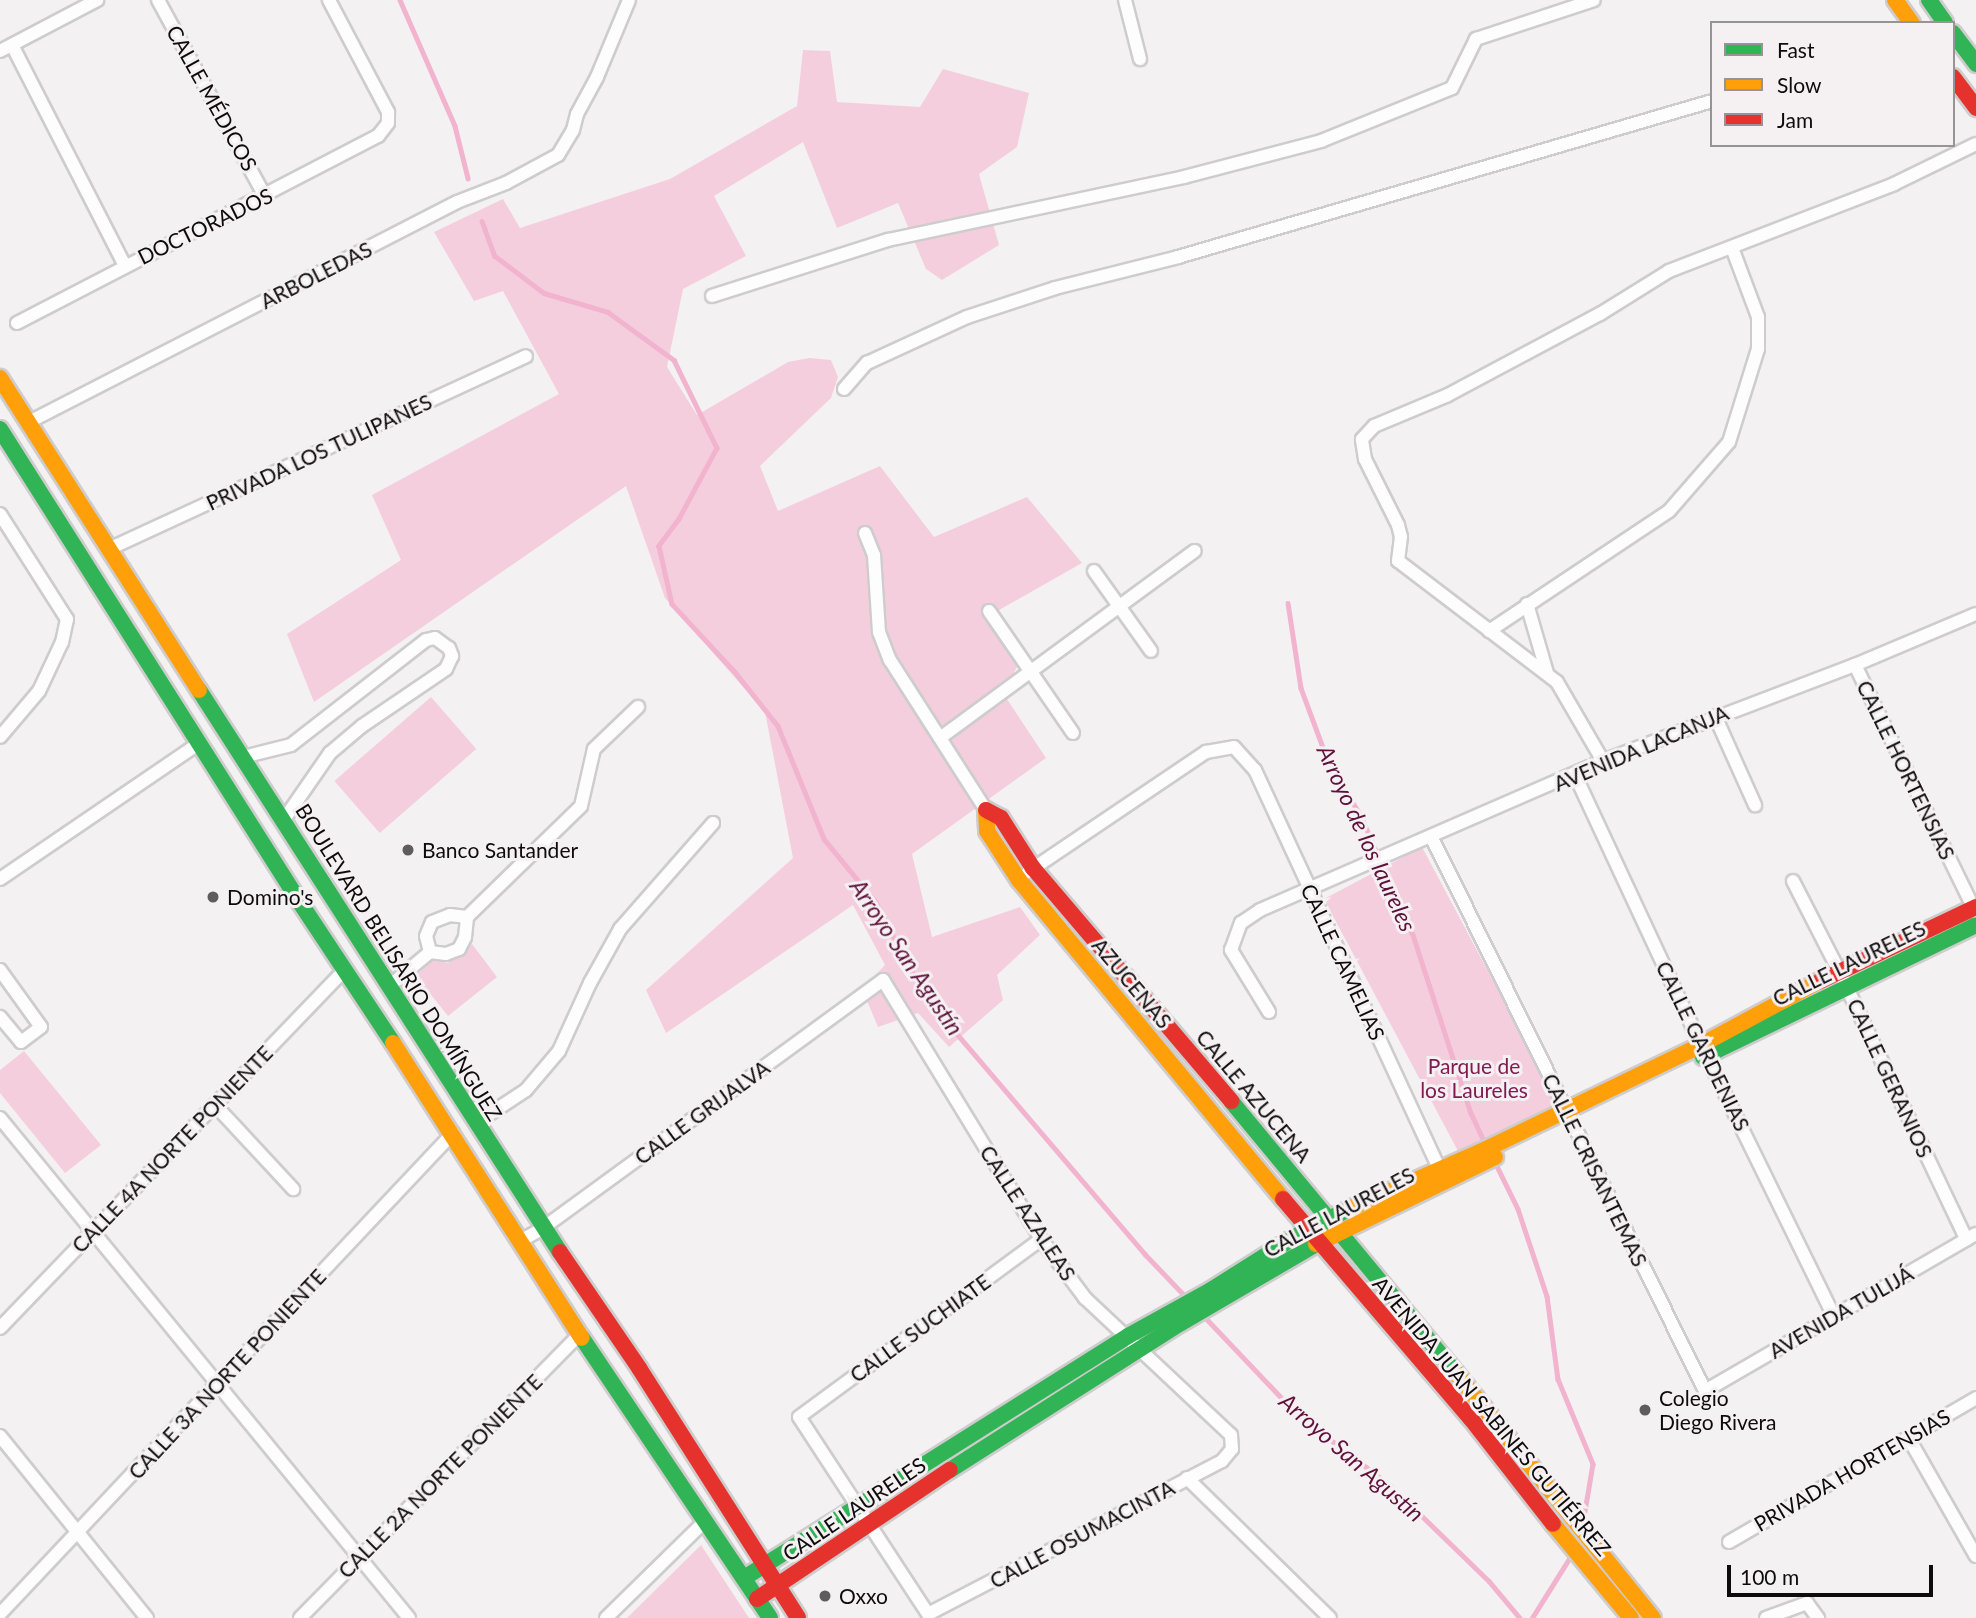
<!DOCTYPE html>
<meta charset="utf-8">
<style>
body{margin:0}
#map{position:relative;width:1976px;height:1618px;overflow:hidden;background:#f4f1f2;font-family:Lato,sans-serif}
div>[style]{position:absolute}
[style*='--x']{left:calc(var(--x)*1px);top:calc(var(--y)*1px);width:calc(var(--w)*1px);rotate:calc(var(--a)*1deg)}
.green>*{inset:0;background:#f5cede;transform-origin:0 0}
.stream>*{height:4.5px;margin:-2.25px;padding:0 2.25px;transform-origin:2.25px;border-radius:2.25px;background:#f1b3ce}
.roads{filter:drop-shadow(2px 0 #cecccc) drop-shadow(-2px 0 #cecccc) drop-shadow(0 2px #cecccc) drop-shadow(0 -2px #cecccc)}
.street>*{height:12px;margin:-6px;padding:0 6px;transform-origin:6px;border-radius:6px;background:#fdfdfd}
.fast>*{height:16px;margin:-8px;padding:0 8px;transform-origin:8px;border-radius:8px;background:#30b455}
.slow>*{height:16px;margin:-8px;padding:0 8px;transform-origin:8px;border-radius:8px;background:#ff9f0a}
.jam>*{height:16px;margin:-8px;padding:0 8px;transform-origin:8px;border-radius:8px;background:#e5322d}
.dots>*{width:19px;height:19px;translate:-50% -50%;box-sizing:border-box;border:4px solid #f5f0f2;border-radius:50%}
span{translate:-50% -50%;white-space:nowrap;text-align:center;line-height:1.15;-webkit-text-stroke:6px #f5f0f2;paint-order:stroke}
.street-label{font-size:21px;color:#0d0b0c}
.poi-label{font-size:21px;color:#0d0b0c}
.left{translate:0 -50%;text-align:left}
.park-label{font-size:21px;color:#811b52}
.water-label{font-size:23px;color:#5e113b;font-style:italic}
.legend{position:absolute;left:1710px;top:21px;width:245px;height:126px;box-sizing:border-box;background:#f5f0f2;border:2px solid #989496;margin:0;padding:9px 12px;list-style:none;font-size:21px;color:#0d0b0c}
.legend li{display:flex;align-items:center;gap:14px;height:35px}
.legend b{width:35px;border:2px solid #989496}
.scale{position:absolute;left:1727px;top:1565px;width:206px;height:32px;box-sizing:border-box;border:4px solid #0d0b0c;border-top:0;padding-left:9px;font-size:21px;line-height:24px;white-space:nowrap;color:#0d0b0c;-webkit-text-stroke:5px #f5f0f2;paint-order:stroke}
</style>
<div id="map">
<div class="green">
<i style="clip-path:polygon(803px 50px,830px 51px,837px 102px,920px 107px,943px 69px,1029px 93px,1017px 147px,979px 174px,999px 245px,942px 280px,926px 269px,898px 203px,837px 228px,803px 142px,714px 196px,746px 256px,683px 289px,667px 367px,697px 415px,788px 362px,809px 358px,831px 360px,838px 377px,831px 398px,760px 466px,778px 511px,880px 466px,934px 537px,1027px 497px,1082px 563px,992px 614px,1019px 663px,1003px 693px,1046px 758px,912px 854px,932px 937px,1020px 907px,1040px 935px,997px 975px,1003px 1000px,949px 1047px,918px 1013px,878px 1027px,862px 989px,885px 965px,853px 905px,666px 1033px,646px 990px,793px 858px,765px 712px,665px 598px,626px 486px,314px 702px,287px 634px,401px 560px,372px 495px,559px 394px,503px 291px,474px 301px,434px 232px,503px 199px,520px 228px,670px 179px,797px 106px)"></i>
<i style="left:431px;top:697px;width:69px;height:128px;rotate:49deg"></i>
<i style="left:1422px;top:847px;width:295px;height:111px;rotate:62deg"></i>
<i style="clip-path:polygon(472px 944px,497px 977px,448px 1016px,416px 976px,435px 958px,448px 963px)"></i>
<i style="clip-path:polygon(24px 1051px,101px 1145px,65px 1173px,0 1093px,0 1070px)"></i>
<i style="clip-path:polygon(701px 1545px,749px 1618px,627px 1618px)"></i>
</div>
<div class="stream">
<i style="--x:400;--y:0;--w:137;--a:66.4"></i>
<i style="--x:455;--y:126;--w:54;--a:76"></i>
<i style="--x:482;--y:221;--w:37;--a:70"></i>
<i style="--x:495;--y:256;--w:61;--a:37.1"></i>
<i style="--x:544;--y:293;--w:67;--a:16.5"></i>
<i style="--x:608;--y:312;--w:82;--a:36"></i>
<i style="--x:674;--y:360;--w:98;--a:64"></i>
<i style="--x:717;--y:448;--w:81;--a:118.2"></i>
<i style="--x:679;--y:519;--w:34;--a:127"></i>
<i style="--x:659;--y:546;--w:59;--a:77.4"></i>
<i style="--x:672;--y:604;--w:93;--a:47.2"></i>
<i style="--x:735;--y:672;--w:69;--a:51.5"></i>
<i style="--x:778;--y:726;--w:122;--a:67.8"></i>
<i style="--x:824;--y:839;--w:82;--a:50.5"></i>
<i style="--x:876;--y:902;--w:73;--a:63.1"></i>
<i style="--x:909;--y:967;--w:75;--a:54.8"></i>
<i style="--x:952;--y:1028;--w:297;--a:49.5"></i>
<i style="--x:1145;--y:1254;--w:59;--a:46.4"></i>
<i style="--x:1288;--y:603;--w:86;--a:81.3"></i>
<i style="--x:1301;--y:688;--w:86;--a:69.7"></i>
<i style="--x:1331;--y:769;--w:54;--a:57.2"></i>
<i style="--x:1360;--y:814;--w:132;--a:66.3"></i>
<i style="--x:1413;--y:935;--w:187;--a:72"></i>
<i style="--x:1471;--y:1113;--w:35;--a:65"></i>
<i style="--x:1495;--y:1162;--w:52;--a:63.9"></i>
<i style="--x:1518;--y:1209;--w:92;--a:71.6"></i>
<i style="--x:1547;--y:1296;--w:84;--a:82.5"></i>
<i style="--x:1558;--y:1379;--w:92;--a:67.6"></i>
<i style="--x:1593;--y:1464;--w:60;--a:99.6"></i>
<i style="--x:1202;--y:1314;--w:138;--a:46.5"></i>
<i style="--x:1297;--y:1414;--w:118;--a:37.5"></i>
<i style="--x:1391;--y:1486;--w:136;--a:44.1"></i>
<i style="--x:1489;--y:1581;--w:48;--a:50"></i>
<i style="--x:1532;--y:1618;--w:75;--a:-58"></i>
</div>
<div class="roads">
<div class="street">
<i style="--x:158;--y:0;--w:223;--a:61.4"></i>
<i style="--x:1125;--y:0;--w:61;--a:75.7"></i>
<i style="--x:12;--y:45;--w:248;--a:62.9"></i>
<i style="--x:0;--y:51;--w:110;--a:-27.7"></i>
<i style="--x:712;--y:296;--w:185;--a:-17.7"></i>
<i style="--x:888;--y:240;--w:303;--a:-12"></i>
<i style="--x:1184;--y:177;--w:142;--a:-14.7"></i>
<i style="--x:1321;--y:141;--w:141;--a:-22"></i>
<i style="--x:1452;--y:88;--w:55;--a:-63.9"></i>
<i style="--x:1476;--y:39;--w:124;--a:-18.3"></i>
<i style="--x:17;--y:323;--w:407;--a:-27.4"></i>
<i style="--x:378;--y:136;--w:16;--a:-52"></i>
<i style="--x:388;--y:123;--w:11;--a:-90"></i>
<i style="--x:388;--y:112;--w:127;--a:-117.8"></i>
<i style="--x:844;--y:389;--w:35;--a:-49"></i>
<i style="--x:867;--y:363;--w:110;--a:-24.7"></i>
<i style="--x:967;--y:317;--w:93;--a:-18.2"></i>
<i style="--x:1055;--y:288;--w:127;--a:-14.1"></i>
<i style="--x:1178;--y:257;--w:556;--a:-16.28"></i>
<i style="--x:29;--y:422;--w:481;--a:-27.2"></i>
<i style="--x:457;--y:202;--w:53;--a:-21.2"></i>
<i style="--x:506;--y:183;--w:59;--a:-28.3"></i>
<i style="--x:558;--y:155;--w:29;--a:-59"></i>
<i style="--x:573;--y:130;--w:16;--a:-76"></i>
<i style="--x:577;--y:114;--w:42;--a:-61.6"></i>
<i style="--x:597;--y:77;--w:83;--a:-67.4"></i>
<i style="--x:0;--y:514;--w:125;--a:57.5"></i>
<i style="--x:67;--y:619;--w:24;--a:102"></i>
<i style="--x:62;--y:642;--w:54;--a:115.1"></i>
<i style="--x:39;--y:691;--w:60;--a:130.3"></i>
<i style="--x:865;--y:533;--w:24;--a:68"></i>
<i style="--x:874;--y:555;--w:77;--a:86.3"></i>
<i style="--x:879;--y:632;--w:30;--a:69"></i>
<i style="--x:890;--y:660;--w:178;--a:57.4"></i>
<i style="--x:111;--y:548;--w:457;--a:-24.8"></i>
<i style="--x:1094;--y:571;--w:98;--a:54.5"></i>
<i style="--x:1527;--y:604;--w:72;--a:73.8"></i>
<i style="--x:989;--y:611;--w:148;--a:55.5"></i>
<i style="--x:1489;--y:631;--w:216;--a:-33.7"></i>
<i style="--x:1669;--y:511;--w:91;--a:-49"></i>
<i style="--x:1729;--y:442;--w:97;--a:-72.7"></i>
<i style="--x:1758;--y:349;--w:32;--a:-90"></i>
<i style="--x:1758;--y:317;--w:74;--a:-110.6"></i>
<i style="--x:1855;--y:665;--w:276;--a:64"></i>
<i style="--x:1715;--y:716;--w:98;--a:65.8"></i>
<i style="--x:940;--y:738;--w:316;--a:-36.3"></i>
<i style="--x:243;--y:757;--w:49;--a:-14"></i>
<i style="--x:291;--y:745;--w:171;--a:-37.9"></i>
<i style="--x:426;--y:640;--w:9;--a:-13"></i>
<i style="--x:435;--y:638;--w:17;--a:36"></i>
<i style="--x:449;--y:648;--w:9;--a:69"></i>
<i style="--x:452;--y:656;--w:14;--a:115"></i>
<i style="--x:446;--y:669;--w:102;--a:145.8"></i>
<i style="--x:362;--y:726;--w:42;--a:139.8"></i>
<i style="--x:330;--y:753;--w:83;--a:124.7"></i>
<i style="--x:1603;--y:761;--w:91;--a:-120.2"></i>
<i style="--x:1557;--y:682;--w:200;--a:-142.7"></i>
<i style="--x:1398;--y:561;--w:24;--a:-83"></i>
<i style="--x:1401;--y:537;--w:12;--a:-104"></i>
<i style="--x:1398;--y:525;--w:74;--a:-116.6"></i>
<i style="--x:1365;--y:459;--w:20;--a:-99"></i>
<i style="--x:1362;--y:439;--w:18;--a:-47"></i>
<i style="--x:1374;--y:426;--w:80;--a:-22.7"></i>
<i style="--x:1448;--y:395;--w:172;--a:-28.1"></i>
<i style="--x:1600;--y:314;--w:81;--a:-31.9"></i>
<i style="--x:1669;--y:271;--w:241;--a:-21.1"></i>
<i style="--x:1894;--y:184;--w:91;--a:-26"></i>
<i style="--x:1575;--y:775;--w:298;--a:65"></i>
<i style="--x:1701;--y:1045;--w:302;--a:63.9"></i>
<i style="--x:1431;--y:836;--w:619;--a:63.72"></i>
<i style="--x:1705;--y:1391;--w:313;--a:-30.1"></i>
<i style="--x:1028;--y:872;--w:215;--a:-34"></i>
<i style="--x:1206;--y:752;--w:28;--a:-10"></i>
<i style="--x:1234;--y:747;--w:31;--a:48"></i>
<i style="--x:1255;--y:770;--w:446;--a:65.2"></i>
<i style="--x:0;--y:879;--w:241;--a:-34.3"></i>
<i style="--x:1793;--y:881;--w:101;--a:62.9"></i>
<i style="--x:1839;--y:971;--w:297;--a:64.6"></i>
<i style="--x:430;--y:952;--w:16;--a:-104"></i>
<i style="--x:426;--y:936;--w:15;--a:-67"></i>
<i style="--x:432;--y:922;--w:19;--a:-21"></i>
<i style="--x:450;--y:915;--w:17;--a:7"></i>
<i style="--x:0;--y:970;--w:70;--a:54.3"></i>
<i style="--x:41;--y:1027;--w:25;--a:143"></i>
<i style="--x:21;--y:1042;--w:33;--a:-130"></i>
<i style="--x:388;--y:987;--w:55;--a:-39.8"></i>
<i style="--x:430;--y:952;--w:16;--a:7"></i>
<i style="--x:446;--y:954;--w:14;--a:-21"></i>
<i style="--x:459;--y:949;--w:13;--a:-63"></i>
<i style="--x:465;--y:937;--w:20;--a:-84"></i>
<i style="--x:467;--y:917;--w:159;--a:-44.2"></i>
<i style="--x:581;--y:806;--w:58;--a:-77.2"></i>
<i style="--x:594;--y:749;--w:61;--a:-43.7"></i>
<i style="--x:1269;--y:1012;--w:73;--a:-121.5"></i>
<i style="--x:1231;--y:950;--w:29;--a:-70"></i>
<i style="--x:1241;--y:923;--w:23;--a:-34"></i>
<i style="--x:1260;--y:910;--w:374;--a:-23.5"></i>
<i style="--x:1603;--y:761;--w:270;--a:-20.9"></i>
<i style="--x:1855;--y:665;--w:131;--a:-22.9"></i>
<i style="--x:215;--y:1105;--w:115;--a:47.1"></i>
<i style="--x:0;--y:1118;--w:646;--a:50.72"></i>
<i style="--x:476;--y:1123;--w:60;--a:-33.4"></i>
<i style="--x:526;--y:1090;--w:51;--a:-49.8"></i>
<i style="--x:559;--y:1051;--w:75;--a:-65.5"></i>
<i style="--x:590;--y:983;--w:62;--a:-60.9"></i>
<i style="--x:620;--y:929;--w:141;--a:-48.7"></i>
<i style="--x:520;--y:1241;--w:26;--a:-29"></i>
<i style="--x:543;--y:1228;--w:421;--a:-36.1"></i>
<i style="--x:883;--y:980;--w:303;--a:58.6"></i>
<i style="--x:1041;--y:1239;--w:74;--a:53.3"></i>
<i style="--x:1085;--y:1298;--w:200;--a:43.2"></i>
<i style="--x:1231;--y:1435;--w:14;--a:86"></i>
<i style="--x:1232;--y:1449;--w:16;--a:130"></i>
<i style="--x:1222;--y:1461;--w:331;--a:152.5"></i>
<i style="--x:928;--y:1614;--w:235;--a:-123.2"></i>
<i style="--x:799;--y:1417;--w:300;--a:-36.3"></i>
<i style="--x:0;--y:1328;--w:497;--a:-46.1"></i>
<i style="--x:0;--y:1436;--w:234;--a:51.1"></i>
<i style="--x:1908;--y:1437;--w:137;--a:60.3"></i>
<i style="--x:1187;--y:1478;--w:200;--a:44.4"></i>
<i style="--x:1729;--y:1542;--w:286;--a:-30.2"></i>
<i style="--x:0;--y:1614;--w:661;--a:-46.72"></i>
<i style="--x:300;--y:1618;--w:399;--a:-45.4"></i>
<i style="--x:606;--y:1618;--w:139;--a:-44.4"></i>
<i style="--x:1766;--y:1618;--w:44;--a:-20.1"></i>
<i style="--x:1807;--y:1603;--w:19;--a:54"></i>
</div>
<div class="fast">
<i style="--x:1929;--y:0;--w:28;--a:55"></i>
<i style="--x:1953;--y:33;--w:39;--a:53"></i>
<i style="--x:0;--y:429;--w:559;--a:57.65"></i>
<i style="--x:299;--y:901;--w:170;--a:56.5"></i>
<i style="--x:199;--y:690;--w:668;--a:57.29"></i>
<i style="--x:1703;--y:1057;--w:303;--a:-25.8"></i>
<i style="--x:1231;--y:1101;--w:353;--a:50.4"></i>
<i style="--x:582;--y:1338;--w:337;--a:56.1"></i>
<i style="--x:950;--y:1470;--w:274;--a:-32.5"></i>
<i style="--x:1181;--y:1323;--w:156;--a:-30.3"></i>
<i style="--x:744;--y:1578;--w:454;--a:-32.2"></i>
<i style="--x:1128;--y:1336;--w:95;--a:-29"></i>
<i style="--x:1211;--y:1290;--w:116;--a:-32.3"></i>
<i style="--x:1309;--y:1228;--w:50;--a:-25"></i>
</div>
<div class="slow">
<i style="--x:1895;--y:0;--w:29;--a:54"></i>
<i style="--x:0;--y:378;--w:370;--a:57.5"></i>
<i style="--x:986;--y:810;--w:21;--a:87"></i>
<i style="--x:987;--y:831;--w:59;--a:56.9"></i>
<i style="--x:1019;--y:880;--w:414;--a:50.4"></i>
<i style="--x:393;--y:1043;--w:350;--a:57.4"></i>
<i style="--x:1354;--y:1207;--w:137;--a:-23.6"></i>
<i style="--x:1480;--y:1152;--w:246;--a:-25.8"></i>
<i style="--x:1701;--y:1045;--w:135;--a:-28.3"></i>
<i style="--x:1316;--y:1244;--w:199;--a:-25.9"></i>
<i style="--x:1456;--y:1373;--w:314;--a:51.2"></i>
<i style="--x:1553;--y:1524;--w:122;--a:50.3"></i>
</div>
<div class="jam">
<i style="--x:1953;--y:77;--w:39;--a:53"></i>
<i style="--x:986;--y:810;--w:17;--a:28"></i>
<i style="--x:1001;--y:818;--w:59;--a:57.4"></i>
<i style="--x:1033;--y:868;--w:306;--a:49.6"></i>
<i style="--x:1820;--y:981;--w:173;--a:-25.4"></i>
<i style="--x:1283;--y:1199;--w:289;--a:49.5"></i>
<i style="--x:1471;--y:1419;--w:133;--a:52"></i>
<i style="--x:560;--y:1252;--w:140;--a:55.7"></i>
<i style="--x:639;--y:1368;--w:296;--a:57.5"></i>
<i style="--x:757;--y:1599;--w:232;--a:-33.8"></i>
</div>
</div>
<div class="dots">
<i style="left:408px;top:850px;background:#5e5c5c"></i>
<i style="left:213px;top:897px;background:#5e5c5c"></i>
<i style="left:1645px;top:1410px;background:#5e5c5c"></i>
<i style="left:825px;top:1596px;background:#5e5c5c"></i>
</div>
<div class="street-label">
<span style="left:212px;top:98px;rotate:61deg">CALLE MÉDICOS</span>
<span style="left:205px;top:226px;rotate:-26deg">DOCTORADOS</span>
<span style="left:316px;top:275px;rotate:-27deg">ARBOLEDAS</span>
<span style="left:319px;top:452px;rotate:-25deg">PRIVADA LOS TULIPANES</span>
<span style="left:1641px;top:748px;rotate:-23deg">AVENIDA LACANJA</span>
<span style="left:1906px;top:770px;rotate:64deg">CALLE HORTENSIAS</span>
<span style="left:399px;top:962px;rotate:58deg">BOULEVARD BELISARIO DOMÍNGUEZ</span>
<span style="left:1343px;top:962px;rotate:65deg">CALLE CAMELIAS</span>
<span style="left:1849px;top:963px;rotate:-26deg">CALLE LAURELES</span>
<span style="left:1132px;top:983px;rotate:50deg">AZUCENAS</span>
<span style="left:1703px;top:1046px;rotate:64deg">CALLE GARDENIAS</span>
<span style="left:1890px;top:1078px;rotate:65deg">CALLE GERANIOS</span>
<span style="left:1254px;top:1096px;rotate:50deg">CALLE AZUCENA</span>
<span style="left:702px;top:1112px;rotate:-36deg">CALLE GRIJALVA</span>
<span style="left:172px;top:1149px;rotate:-46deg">CALLE 4A NORTE PONIENTE</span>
<span style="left:1595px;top:1170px;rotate:64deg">CALLE CRISANTEMAS</span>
<span style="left:1339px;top:1212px;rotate:-28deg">CALLE LAURELES</span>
<span style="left:1028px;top:1213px;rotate:57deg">CALLE AZALEAS</span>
<span style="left:1841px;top:1312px;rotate:-30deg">AVENIDA TULIJÁ</span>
<span style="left:920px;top:1328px;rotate:-36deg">CALLE SUCHIATE</span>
<span style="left:227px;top:1374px;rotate:-47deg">CALLE 3A NORTE PONIENTE</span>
<span style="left:1492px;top:1416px;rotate:50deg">AVENIDA JUAN SABINES GUTIÉRREZ</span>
<span style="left:1852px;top:1470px;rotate:-30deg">PRIVADA HORTENSIAS</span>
<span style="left:440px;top:1476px;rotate:-45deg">CALLE 2A NORTE PONIENTE</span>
<span style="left:854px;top:1509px;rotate:-34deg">CALLE LAURELES</span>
<span style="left:1082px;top:1534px;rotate:-28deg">CALLE OSUMACINTA</span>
</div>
<div class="poi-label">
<span class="left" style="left:422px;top:850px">Banco Santander</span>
<span class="left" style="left:227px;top:897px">Domino's</span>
<span class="left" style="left:1659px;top:1410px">Colegio<br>Diego Rivera</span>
<span class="left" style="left:839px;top:1596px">Oxxo</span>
</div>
<div class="park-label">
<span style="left:1474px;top:1078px">Parque de<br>los Laureles</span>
</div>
<div class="water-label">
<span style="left:1367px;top:838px;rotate:65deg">Arroyo de los laureles</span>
<span style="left:907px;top:957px;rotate:56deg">Arroyo San Agustín</span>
<span style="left:1352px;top:1457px;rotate:41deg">Arroyo San Agustín</span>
</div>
<ul class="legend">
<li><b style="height:9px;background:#30b455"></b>Fast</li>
<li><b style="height:9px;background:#ff9f0a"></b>Slow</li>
<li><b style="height:9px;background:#e5322d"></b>Jam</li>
</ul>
<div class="scale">100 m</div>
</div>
